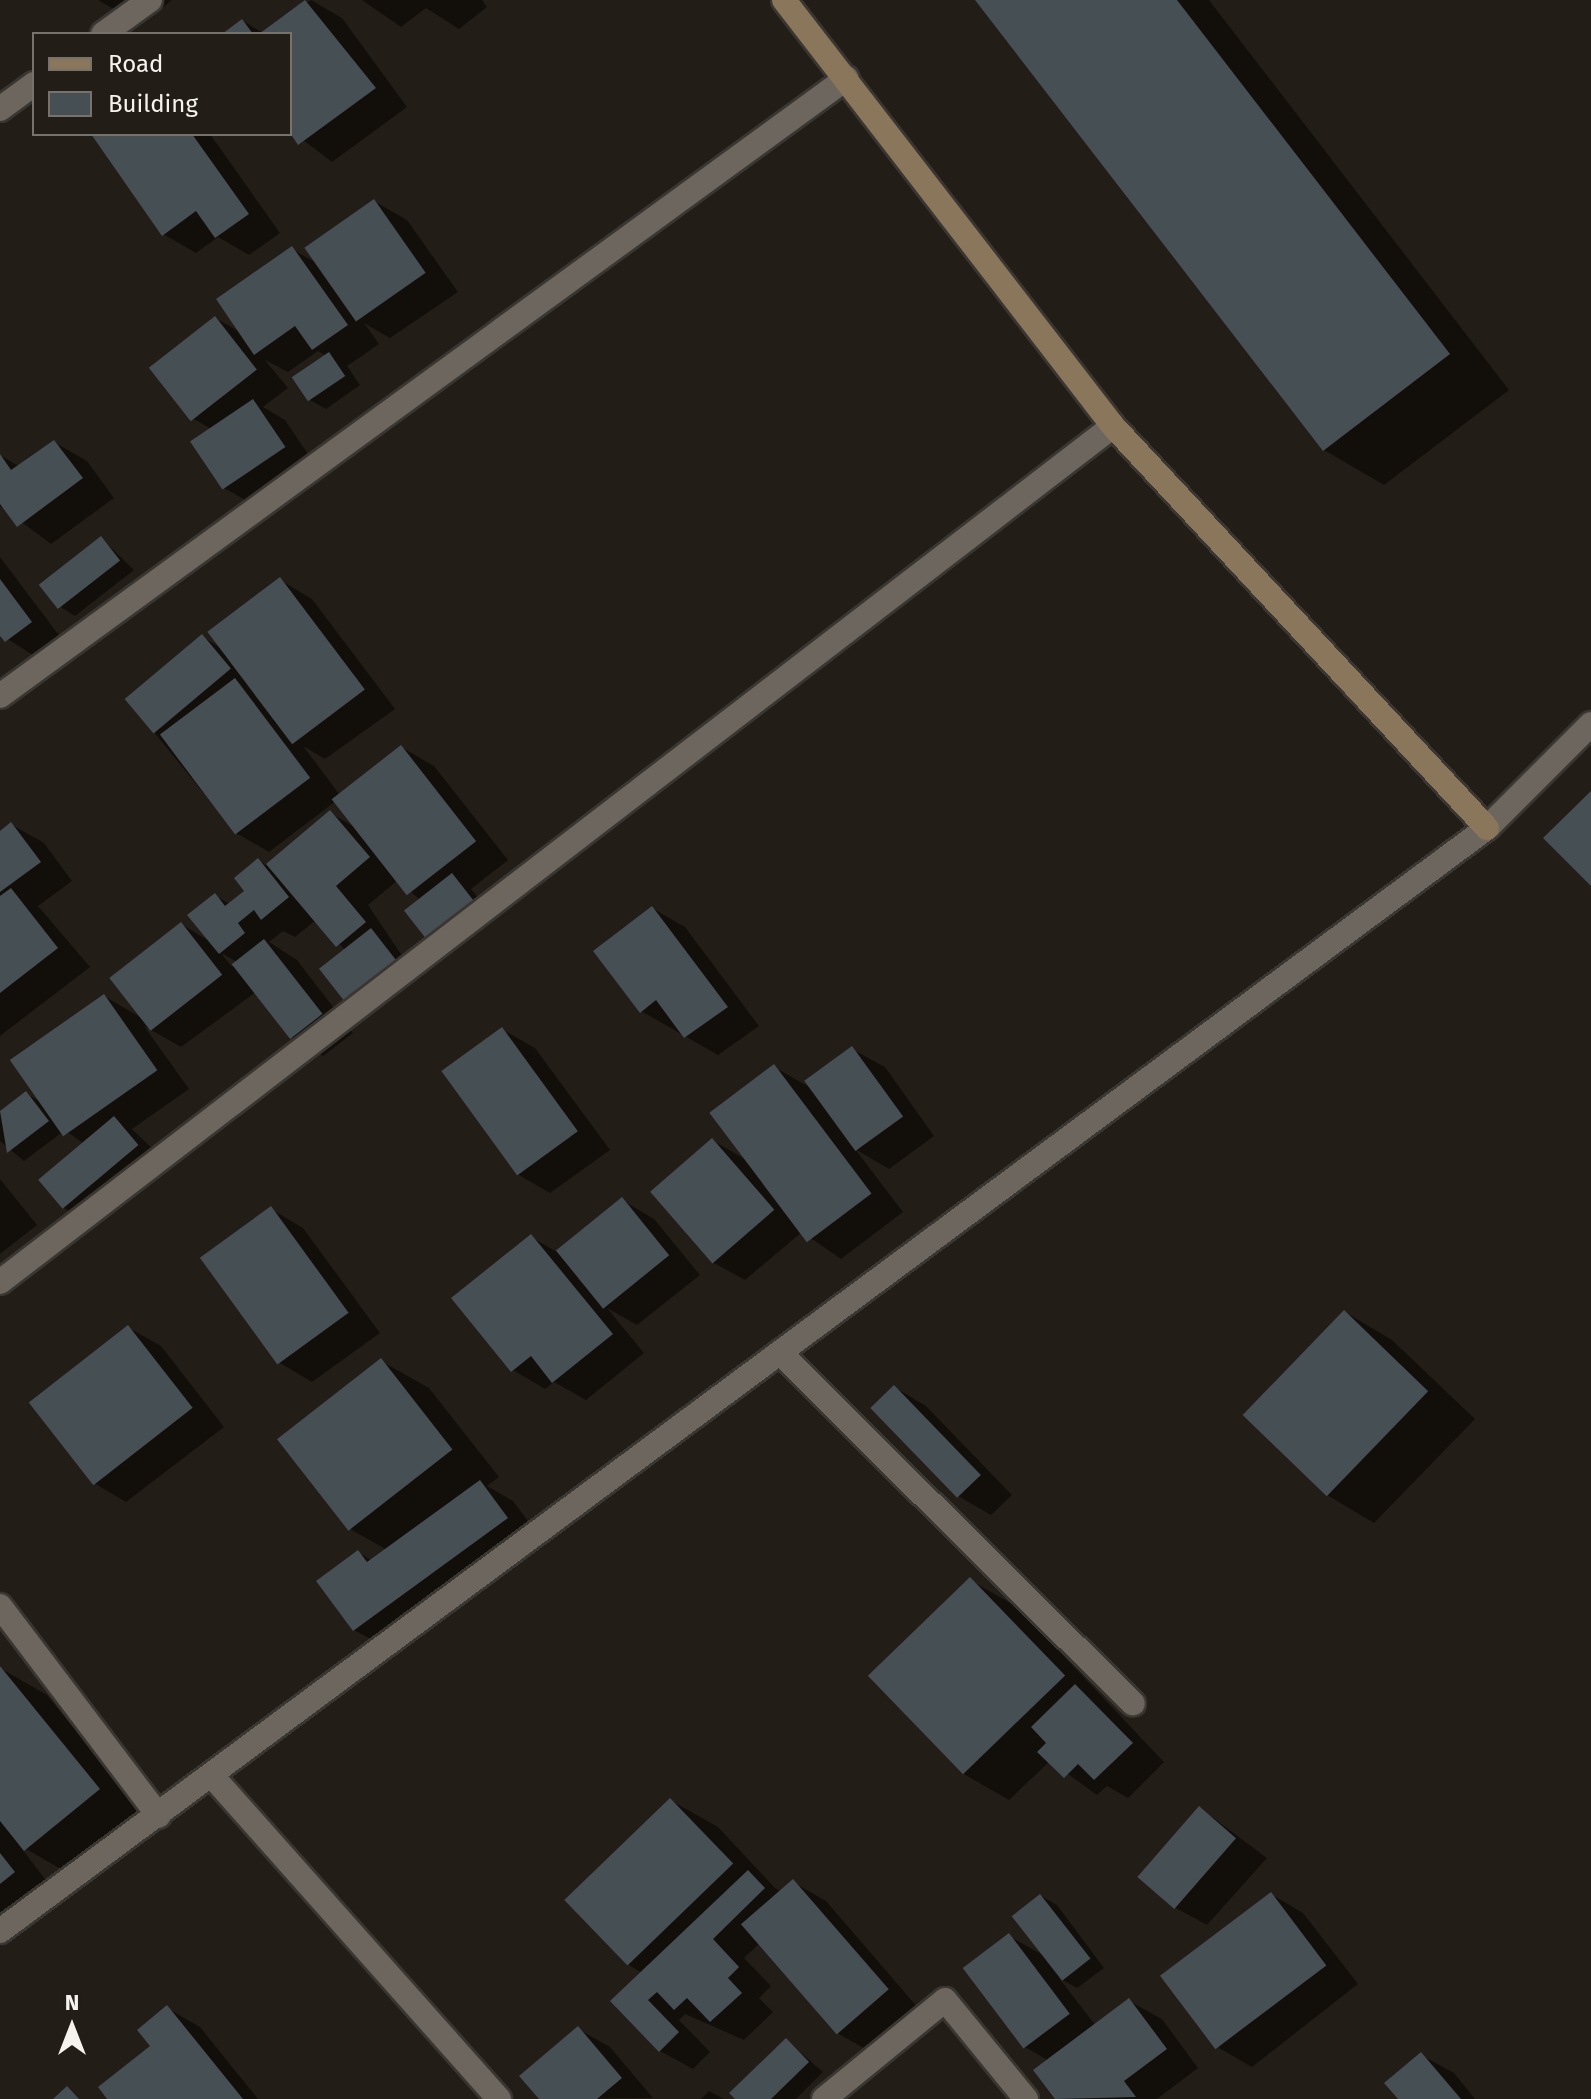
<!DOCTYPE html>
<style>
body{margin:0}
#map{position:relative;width:1591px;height:2099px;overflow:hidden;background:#221d16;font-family:"Fira Sans",sans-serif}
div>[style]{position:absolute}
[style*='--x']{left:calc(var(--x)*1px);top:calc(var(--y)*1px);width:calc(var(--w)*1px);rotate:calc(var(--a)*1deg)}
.shadow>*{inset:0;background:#0007}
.building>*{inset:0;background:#454f54;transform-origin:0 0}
.roads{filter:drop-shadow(2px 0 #3a3632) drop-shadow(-2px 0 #3a3632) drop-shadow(0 2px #3a3632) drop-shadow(0 -2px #3a3632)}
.street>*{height:24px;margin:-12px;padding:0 12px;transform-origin:12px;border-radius:12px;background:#6d665e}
.secondary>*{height:24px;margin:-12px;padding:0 12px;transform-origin:12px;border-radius:12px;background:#8a765a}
span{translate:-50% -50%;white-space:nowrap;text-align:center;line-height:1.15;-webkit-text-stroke:7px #221d16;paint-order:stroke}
.legend{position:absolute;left:32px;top:32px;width:260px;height:104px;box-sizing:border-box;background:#221d16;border:2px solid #77736c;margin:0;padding:10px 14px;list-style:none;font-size:24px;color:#f6f3ee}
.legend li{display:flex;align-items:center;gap:16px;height:40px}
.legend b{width:40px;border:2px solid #77736c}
.north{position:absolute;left:32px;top:1987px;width:80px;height:80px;-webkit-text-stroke:6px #221d16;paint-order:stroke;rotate:0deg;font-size:22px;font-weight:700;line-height:32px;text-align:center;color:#f6f3ee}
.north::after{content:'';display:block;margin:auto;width:28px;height:36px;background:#f6f3ee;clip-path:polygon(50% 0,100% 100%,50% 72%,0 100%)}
</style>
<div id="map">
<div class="shadow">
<i style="clip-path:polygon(98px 0,172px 0,141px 25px)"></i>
<i style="clip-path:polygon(311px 0,342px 18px,407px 107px,332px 162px,290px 130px,290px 34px,225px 34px,243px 21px,263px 33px)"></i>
<i style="clip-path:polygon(362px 0,482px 0,487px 7px,459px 29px,426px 8px,401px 27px)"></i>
<i style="clip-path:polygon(977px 0,1209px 0,1509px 390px,1384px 485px,1324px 450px)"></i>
<i style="clip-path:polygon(96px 134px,210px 134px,280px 233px,249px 255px,218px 237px,196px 253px,163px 234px)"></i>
<i style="clip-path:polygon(374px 201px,407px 220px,458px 292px,390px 338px,364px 323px,379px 344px,347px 366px,360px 385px,326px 409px,310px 400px,326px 356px,318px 351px,288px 372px,265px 360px,288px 388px,263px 407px,285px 420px,316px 466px,256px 506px,224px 488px,211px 429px,192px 418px,215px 318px,242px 333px,292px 249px,318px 264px)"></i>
<i style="clip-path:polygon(54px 442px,87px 461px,114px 498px,51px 544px,0 506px,0 455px,20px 467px)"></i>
<i style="clip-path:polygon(101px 538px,134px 570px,75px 616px,59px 606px)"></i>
<i style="clip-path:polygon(0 557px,64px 642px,39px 659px,0 634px)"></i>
<i style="clip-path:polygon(evenodd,280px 580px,312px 599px,395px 709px,325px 759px,303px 746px,340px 795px,401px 747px,434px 766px,508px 860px,471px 889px,492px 915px,420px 900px,398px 880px,368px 905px,413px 972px,346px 951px,316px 920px,295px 937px,283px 931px,269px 942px,297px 960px,353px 1033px,323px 1056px,291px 1037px,256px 992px,181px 1047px,144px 1026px,189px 1089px,132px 1129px,169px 1165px,94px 1225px,62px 1207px,84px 1144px,65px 1130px,24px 1161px,0 1141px,0 1114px,27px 1094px,46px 1105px,104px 996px,140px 1017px,181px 924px,211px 942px,215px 896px,230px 904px,247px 891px,258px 861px,267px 865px,330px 813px,358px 829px,336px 801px,269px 852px,236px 833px,153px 731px,202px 637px,224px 649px,280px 580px,221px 953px,237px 962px,232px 967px,221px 953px)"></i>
<i style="clip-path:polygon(12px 825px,44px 843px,72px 881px,38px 906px,90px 967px,0 1036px,0 833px)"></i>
<i style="clip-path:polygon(652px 908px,685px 927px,759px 1026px,718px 1055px,641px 1011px)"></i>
<i style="clip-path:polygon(503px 1030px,535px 1048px,610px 1150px,550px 1193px,517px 1174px)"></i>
<i style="clip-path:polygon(852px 1049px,885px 1067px,934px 1136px,889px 1169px,855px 1149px,903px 1212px,841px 1259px,802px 1232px,745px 1280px,712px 1262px,712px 1140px,748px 1161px,774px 1067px,811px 1088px)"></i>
<i style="clip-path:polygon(0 1179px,37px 1225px,0 1254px)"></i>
<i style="clip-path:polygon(622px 1200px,654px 1219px,700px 1275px,637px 1325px,607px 1308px,644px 1353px,586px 1400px,554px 1382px,545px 1389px,513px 1370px,531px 1237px,557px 1252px)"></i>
<i style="clip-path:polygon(271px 1209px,303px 1228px,380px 1333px,312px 1382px,280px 1363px)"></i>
<i style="clip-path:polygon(1345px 1312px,1392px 1340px,1475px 1419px,1374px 1523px,1327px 1495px)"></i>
<i style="clip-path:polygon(129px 1328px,161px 1346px,224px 1427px,126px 1502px,94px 1483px)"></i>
<i style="clip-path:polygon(381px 1361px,429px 1388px,499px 1477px,487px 1486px,513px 1501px,540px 1537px,387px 1648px,354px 1630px,358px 1552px,372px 1561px,387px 1550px,350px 1529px)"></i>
<i style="clip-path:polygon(894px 1387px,926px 1406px,1012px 1495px,991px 1515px,958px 1496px)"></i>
<i style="clip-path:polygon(970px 1580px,1017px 1607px,1164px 1762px,1128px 1798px,1107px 1786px,1097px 1795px,1050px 1761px,1009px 1800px,962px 1773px)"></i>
<i style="clip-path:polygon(0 1668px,47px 1695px,146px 1817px,73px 1876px,19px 1845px,61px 1900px,0 1947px)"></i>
<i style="clip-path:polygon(670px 1800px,718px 1827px,775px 1888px,782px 1892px,793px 1882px,826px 1901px,919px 2009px,869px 2051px,837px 2033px,760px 1943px,744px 1958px,771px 1986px,759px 1998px,773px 2012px,744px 2040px,685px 2014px,679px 2020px,710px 2052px,693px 2069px,660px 2051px,613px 2001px,642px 1973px,627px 1964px)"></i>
<i style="clip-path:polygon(1200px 1808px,1267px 1858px,1207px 1925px,1174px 1907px)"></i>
<i style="clip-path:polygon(1271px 1894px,1303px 1913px,1358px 1984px,1252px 2067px,1219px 2048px)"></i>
<i style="clip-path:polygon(1041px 1896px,1057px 1905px,1104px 1968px,1077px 1988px,1059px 1978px,1096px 2026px,1129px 2001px,1162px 2019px,1198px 2068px,1157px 2099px,1057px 2099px,1036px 2071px,1049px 2061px,1025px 2047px,1009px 1936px,1043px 1955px)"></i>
<i style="clip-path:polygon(167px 2008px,200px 2027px,258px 2099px,110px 2099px,153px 2046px)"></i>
<i style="clip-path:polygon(578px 2029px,610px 2047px,653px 2098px,541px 2099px)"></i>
<i style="clip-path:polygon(786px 2040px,823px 2072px,796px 2099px,738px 2099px)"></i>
<i style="clip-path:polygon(1421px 2055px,1454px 2073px,1475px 2099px,1400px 2099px)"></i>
<i style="clip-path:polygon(709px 2091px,724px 2099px,701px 2099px)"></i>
</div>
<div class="building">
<i style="clip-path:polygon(305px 0,376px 88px,298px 145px,290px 133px,290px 34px,259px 34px)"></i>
<i style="clip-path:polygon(975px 0,1177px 0,1450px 354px,1323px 451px)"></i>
<i style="clip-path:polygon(242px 19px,253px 34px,222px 34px)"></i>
<i style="clip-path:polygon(91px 134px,192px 134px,249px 214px,215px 238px,196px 211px,162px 236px)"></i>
<i style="left:374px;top:199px;width:90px;height:85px;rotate:55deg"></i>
<i style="clip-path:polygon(292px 246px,348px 325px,312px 350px,295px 326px,254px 355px,216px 299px)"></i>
<i style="left:215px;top:316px;width:68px;height:84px;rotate:52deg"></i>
<i style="left:329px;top:352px;width:29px;height:45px;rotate:56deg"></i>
<i style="left:253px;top:399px;width:58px;height:76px;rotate:56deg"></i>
<i style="clip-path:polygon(54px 440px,83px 478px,17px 527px,0 504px,0 454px,11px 470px)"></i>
<i style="left:101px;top:536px;width:31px;height:79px;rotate:52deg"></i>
<i style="left:280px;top:577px;width:141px;height:91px;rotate:53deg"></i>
<i style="clip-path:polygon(0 579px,32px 622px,5px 642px,0 636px)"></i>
<i style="left:202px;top:634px;width:45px;height:101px;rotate:50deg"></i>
<i style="left:235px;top:678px;width:125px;height:94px;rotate:53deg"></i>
<i style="left:401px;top:745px;width:122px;height:88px;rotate:52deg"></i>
<i style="clip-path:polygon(1591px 791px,1591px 886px,1543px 838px)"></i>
<i style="clip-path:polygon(330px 810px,370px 857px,336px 886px,366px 922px,336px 947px,266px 864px)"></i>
<i style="clip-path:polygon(11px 822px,41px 862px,0 892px,0 831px)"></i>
<i style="clip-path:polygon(258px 858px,289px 897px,261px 920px,254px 910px,238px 923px,245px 933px,219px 954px,187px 915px,215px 893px,225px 906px,244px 891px,234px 878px)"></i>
<i style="left:452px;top:873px;width:41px;height:61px;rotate:52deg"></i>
<i style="clip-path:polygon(11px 888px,58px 948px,0 993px,0 896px)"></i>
<i style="clip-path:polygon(652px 906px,728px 1007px,684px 1038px,656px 1000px,640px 1013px,593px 951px)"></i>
<i style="left:181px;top:922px;width:67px;height:91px;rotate:52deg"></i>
<i style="left:371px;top:928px;width:44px;height:66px;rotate:52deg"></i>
<i style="left:264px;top:939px;width:95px;height:41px;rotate:52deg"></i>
<i style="left:104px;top:994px;width:93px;height:115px;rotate:55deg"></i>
<i style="left:502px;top:1027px;width:129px;height:75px;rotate:54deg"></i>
<i style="left:852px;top:1046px;width:87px;height:59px;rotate:54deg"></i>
<i style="left:774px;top:1064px;width:162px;height:81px;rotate:53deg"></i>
<i style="clip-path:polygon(26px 1091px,49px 1121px,7px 1153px,0 1111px)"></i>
<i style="left:114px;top:1116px;width:38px;height:99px;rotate:50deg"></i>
<i style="left:712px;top:1138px;width:95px;height:82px;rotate:49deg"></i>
<i style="left:622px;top:1197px;width:75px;height:85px;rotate:51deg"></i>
<i style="left:271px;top:1206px;width:132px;height:88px;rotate:54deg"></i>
<i style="clip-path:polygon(531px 1234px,613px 1334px,552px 1383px,531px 1356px,511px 1372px,451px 1298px)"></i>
<i style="left:1344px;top:1310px;width:117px;height:146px;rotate:44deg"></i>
<i style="left:128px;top:1325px;width:105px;height:126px;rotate:52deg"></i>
<i style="left:381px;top:1358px;width:116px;height:132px;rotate:52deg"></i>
<i style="left:894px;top:1385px;width:125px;height:33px;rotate:46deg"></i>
<i style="clip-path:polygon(480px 1480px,508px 1518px,353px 1631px,316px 1581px,358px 1550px,367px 1562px)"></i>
<i style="left:970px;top:1577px;width:137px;height:142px;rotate:46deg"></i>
<i style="clip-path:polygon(0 1666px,100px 1789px,24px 1851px,0 1821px)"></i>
<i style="clip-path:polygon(1075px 1684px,1133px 1743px,1094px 1780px,1078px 1764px,1064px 1778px,1037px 1752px,1046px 1743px,1031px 1727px)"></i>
<i style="left:670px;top:1798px;width:91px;height:147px;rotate:46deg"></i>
<i style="left:1199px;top:1806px;width:49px;height:94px;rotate:41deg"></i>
<i style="clip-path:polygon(0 1853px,15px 1872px,0 1884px)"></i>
<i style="clip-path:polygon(748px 1870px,765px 1888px,713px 1939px,739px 1967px,728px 1978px,742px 1993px,710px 2022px,687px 1998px,674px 2010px,657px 1992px,648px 2000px,679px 2032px,659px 2052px,610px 2001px)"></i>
<i style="left:793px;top:1879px;width:146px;height:69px;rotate:49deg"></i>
<i style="left:1271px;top:1892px;width:92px;height:139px;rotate:53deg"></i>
<i style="left:1040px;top:1894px;width:82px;height:36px;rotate:52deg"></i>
<i style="left:1009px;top:1933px;width:101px;height:58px;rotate:53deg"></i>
<i style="clip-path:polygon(1129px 1998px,1167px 2049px,1124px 2081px,1136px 2097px,1055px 2099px,1033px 2070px)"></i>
<i style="clip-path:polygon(167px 2005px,243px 2099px,107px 2099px,98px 2087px,150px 2046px,137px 2030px)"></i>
<i style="clip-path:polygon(578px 2026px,622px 2078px,597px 2099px,539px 2099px,519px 2076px)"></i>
<i style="clip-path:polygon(786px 2038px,809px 2062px,771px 2099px,735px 2099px,729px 2093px)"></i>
<i style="clip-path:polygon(1421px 2052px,1461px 2099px,1398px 2099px,1384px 2083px)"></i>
<i style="clip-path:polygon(67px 2086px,79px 2099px,53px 2099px)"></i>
</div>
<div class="roads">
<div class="street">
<i style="--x:103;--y:34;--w:58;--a:-35.9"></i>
<i style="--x:0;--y:109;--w:42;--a:-36.3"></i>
<i style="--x:0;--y:696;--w:1048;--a:-36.12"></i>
<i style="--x:0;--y:1282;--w:1404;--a:-37.56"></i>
<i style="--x:783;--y:1356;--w:493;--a:44.8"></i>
<i style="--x:0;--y:1606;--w:263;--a:52.9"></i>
<i style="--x:213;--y:1777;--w:431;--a:48.4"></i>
<i style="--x:0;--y:1931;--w:1851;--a:-36.57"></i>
<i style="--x:1487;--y:828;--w:147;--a:-45"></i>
<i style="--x:824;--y:2099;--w:156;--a:-39.3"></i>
<i style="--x:945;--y:2000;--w:128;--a:50.7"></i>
</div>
<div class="secondary">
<i style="--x:784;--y:0;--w:538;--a:52.32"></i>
<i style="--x:1113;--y:426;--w:549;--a:47.07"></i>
</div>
</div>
<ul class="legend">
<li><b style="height:10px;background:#8a765a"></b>Road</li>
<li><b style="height:22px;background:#454f54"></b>Building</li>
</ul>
<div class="north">N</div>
</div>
